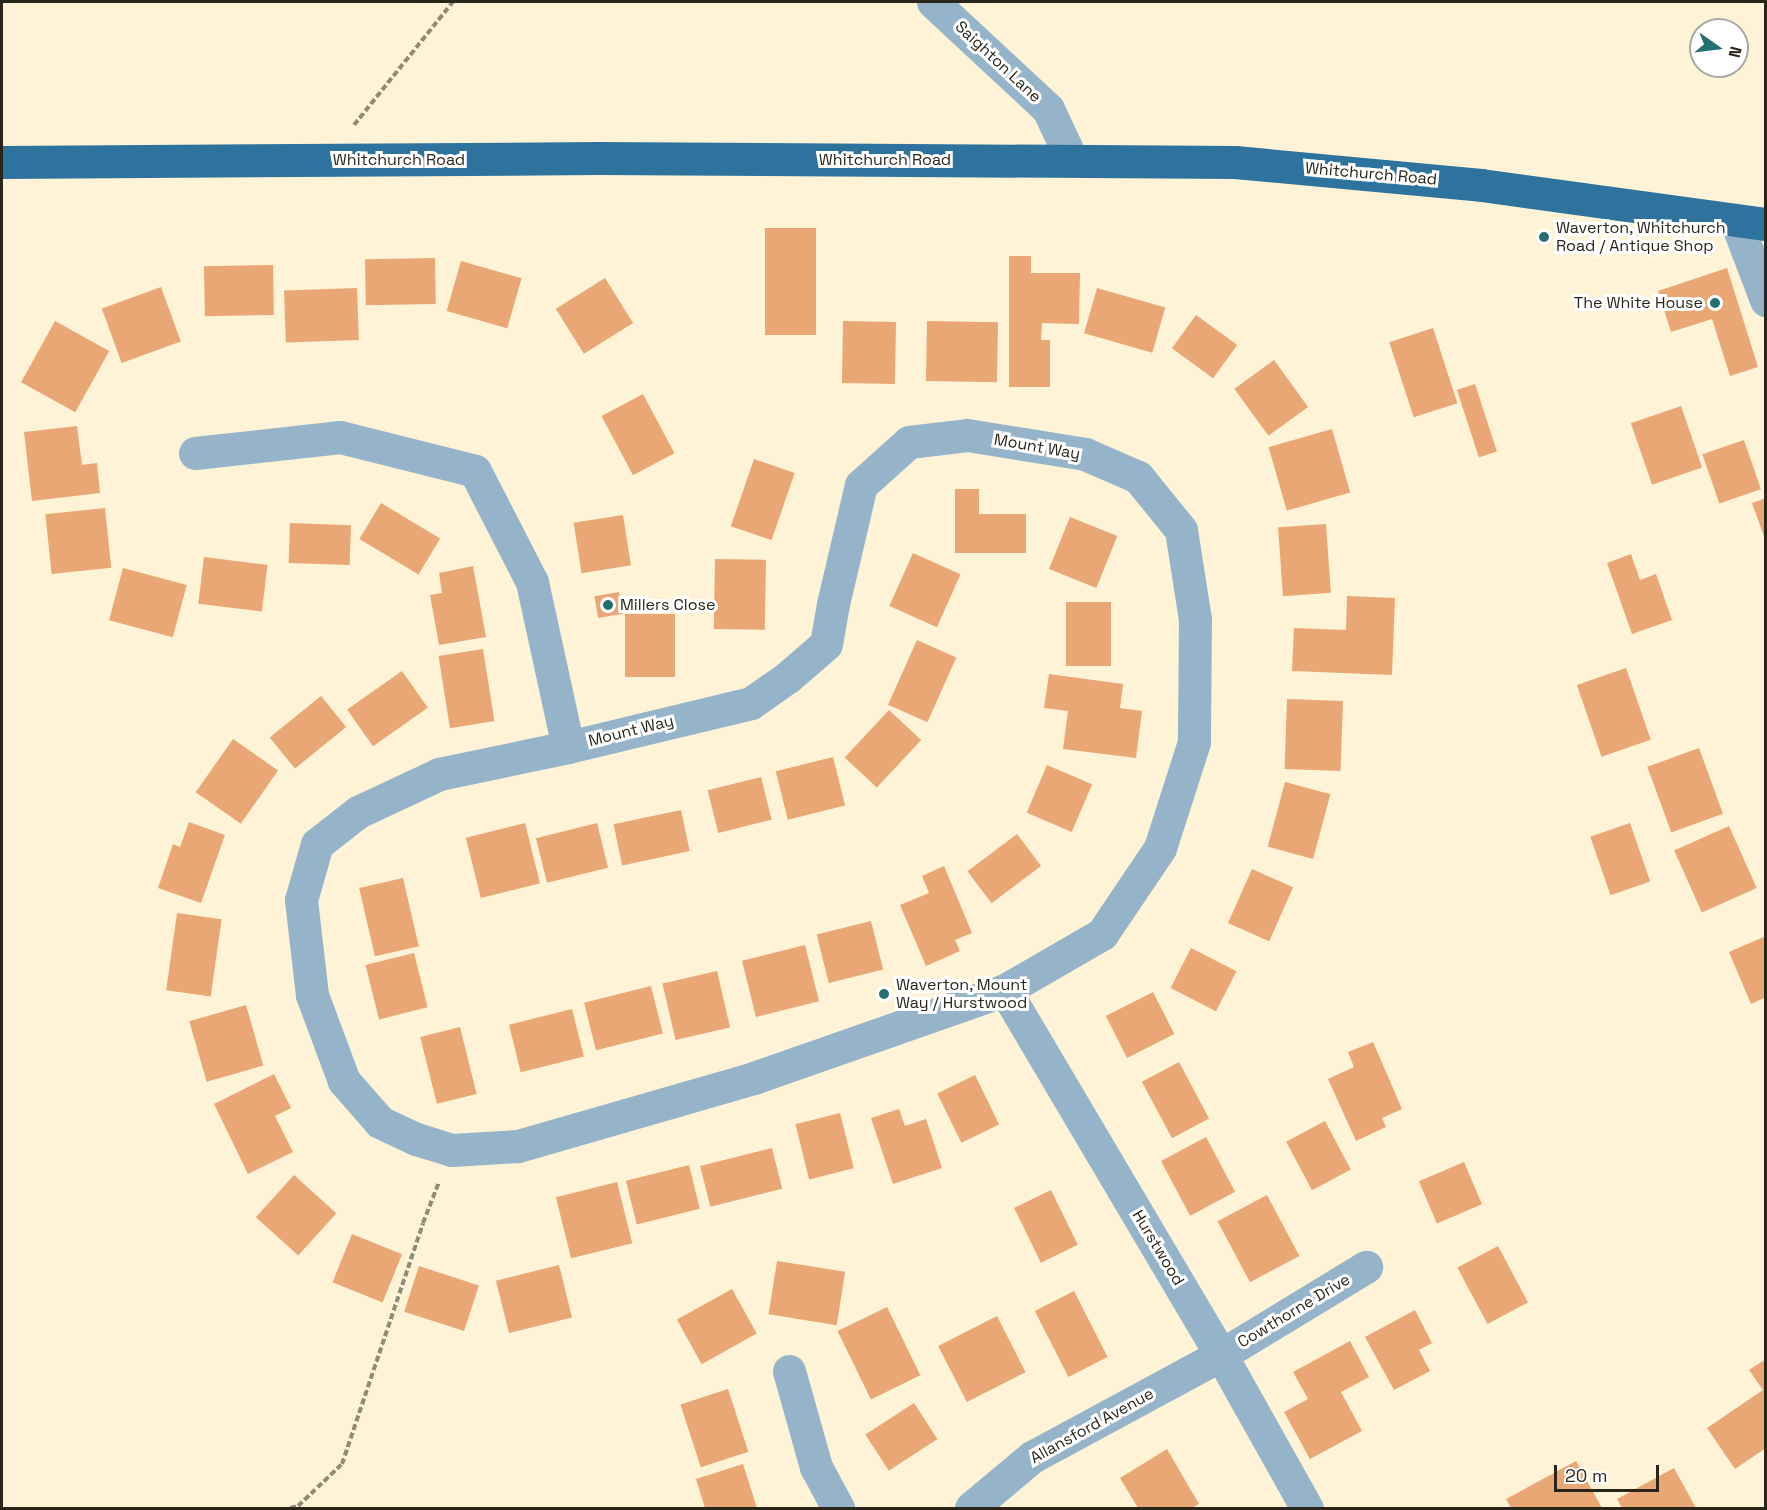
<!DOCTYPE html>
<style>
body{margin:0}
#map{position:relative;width:1767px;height:1510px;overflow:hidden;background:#fef3d6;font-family:"Space Grotesk",sans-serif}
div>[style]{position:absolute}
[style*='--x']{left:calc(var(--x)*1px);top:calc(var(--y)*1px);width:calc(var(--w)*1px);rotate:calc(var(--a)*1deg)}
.building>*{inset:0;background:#eaa776;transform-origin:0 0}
.path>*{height:4px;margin-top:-2px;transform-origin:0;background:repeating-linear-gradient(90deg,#918a76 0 6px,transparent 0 9px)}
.minor>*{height:33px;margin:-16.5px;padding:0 16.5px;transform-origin:16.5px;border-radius:16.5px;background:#95b4ca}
.tertiary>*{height:33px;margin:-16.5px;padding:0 16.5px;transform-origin:16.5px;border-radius:16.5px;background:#95b4ca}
.trunk>*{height:33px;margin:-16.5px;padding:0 16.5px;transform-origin:16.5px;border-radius:16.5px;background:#2e729e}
.dots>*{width:16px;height:16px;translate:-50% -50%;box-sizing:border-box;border:3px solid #fff;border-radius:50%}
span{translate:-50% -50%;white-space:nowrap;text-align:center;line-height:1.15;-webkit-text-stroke:6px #fff;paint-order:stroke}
.street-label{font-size:16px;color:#29251a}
.poi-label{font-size:16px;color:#29251a}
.left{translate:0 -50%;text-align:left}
.right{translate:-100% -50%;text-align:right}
.frame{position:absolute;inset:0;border:3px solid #29251a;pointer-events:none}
.north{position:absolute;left:1689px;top:18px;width:60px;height:60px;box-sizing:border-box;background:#fff;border:2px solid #a9a8a3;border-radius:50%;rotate:104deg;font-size:16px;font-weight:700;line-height:24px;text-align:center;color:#29251a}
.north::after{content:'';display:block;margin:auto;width:21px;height:27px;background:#257072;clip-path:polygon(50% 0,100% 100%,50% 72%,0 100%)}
.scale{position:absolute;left:1554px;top:1465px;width:105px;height:27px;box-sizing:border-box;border:3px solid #29251a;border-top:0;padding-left:8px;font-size:18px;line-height:21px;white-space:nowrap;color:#29251a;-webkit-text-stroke:4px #fff;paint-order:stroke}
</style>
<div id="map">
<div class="building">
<i style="left:765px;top:228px;width:51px;height:107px"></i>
<i style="clip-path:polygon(1009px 256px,1031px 256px,1031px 273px,1080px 273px,1079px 324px,1042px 323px,1041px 340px,1050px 340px,1050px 387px,1009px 387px)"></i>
<i style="left:435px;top:258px;width:46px;height:70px;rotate:89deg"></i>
<i style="left:461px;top:261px;width:63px;height:52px;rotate:16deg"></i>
<i style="left:273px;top:265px;width:50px;height:69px;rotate:89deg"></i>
<i style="clip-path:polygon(1727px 268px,1758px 367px,1730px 376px,1712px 319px,1671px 332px,1658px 291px)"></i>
<i style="left:605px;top:278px;width:53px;height:58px;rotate:58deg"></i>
<i style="left:161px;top:287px;width:58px;height:63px;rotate:70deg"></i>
<i style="left:357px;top:288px;width:52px;height:73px;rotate:88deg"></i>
<i style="left:1097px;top:288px;width:71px;height:47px;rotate:16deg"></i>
<i style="left:1196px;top:315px;width:51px;height:41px;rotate:36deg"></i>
<i style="left:55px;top:321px;width:62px;height:70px;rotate:29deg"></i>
<i style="left:843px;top:321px;width:53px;height:62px;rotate:1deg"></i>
<i style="left:927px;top:321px;width:71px;height:60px;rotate:1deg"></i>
<i style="left:1433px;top:328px;width:79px;height:46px;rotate:72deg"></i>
<i style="left:1274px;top:360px;width:58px;height:49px;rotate:54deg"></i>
<i style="left:1475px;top:384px;width:71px;height:19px;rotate:72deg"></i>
<i style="left:643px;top:394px;width:67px;height:47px;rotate:62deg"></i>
<i style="left:1681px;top:406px;width:65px;height:53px;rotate:71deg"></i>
<i style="clip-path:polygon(77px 426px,82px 465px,97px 463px,100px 493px,32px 501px,24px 432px)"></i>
<i style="left:1332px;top:429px;width:66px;height:66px;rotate:74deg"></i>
<i style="left:1744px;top:440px;width:52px;height:44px;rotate:71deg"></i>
<i style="left:754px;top:459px;width:43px;height:71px;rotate:19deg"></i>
<i style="clip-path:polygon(955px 489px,979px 489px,979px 514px,1026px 514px,1026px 553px,955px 553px)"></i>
<i style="clip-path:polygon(1766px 498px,1766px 539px,1765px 539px,1752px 503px)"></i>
<i style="left:381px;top:503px;width:69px;height:42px;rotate:31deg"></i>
<i style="left:105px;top:508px;width:60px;height:60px;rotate:84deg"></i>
<i style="left:623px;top:515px;width:51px;height:50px;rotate:81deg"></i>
<i style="left:1070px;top:517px;width:51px;height:56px;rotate:22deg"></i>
<i style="left:290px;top:523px;width:61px;height:40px;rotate:2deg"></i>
<i style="left:1326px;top:524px;width:69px;height:48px;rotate:86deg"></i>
<i style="left:913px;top:553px;width:52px;height:58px;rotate:24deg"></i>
<i style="clip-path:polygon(1631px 554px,1640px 580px,1656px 574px,1672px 620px,1632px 634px,1607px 563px)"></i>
<i style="left:204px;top:557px;width:64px;height:47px;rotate:7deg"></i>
<i style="left:715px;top:559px;width:51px;height:70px;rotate:1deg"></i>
<i style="clip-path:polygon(473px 566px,486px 637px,439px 645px,430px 595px,442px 593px,439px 573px)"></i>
<i style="left:123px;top:568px;width:66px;height:54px;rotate:15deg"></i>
<i style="left:619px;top:592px;width:22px;height:25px;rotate:80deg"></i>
<i style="clip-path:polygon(1347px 596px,1395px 598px,1392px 675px,1292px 671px,1294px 628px,1346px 630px)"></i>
<i style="left:1066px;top:602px;width:45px;height:64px"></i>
<i style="left:625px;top:614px;width:50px;height:63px"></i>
<i style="left:917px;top:640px;width:43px;height:71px;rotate:24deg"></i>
<i style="left:483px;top:649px;width:73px;height:45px;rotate:81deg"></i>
<i style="left:1626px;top:668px;width:76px;height:52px;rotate:71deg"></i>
<i style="left:402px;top:671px;width:45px;height:67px;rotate:55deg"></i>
<i style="clip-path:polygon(1049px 674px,1123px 684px,1120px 708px,1142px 711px,1136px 758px,1063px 749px,1068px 711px,1044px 708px)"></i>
<i style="left:321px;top:696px;width:40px;height:66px;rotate:51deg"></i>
<i style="left:1287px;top:699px;width:56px;height:70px;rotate:2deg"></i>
<i style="left:889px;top:710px;width:44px;height:65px;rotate:43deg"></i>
<i style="left:233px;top:739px;width:55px;height:65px;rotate:35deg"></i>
<i style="left:1699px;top:748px;width:70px;height:55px;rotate:70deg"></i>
<i style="left:833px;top:757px;width:50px;height:59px;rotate:76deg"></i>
<i style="left:1047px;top:765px;width:49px;height:52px;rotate:23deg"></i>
<i style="left:761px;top:777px;width:44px;height:55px;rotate:76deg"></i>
<i style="left:1285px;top:782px;width:47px;height:67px;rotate:15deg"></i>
<i style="left:681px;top:810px;width:42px;height:69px;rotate:78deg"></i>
<i style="clip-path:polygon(189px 822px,225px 835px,201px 903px,158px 888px,173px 844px,180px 847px)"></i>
<i style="left:525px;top:823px;width:62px;height:61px;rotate:76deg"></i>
<i style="left:597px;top:823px;width:46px;height:63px;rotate:76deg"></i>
<i style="left:1630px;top:823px;width:62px;height:42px;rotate:71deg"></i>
<i style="left:1729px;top:826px;width:68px;height:60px;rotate:66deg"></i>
<i style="left:1017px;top:834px;width:40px;height:62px;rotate:53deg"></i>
<i style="clip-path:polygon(944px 866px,972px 933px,955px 940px,960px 951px,926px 966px,900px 905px,929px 893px,922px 876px)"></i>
<i style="left:1252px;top:869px;width:45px;height:59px;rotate:24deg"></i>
<i style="left:403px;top:878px;width:70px;height:45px;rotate:77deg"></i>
<i style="left:177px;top:913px;width:45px;height:78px;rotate:8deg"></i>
<i style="left:871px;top:921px;width:50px;height:56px;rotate:76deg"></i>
<i style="clip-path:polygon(1766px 936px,1766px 997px,1751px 1004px,1729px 952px)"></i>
<i style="left:805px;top:945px;width:58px;height:65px;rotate:76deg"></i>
<i style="left:1191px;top:948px;width:51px;height:45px;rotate:27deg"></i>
<i style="left:414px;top:953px;width:56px;height:50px;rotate:76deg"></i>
<i style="left:717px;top:971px;width:58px;height:56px;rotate:77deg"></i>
<i style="left:651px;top:986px;width:49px;height:69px;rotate:76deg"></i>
<i style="left:1153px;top:992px;width:47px;height:53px;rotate:63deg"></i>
<i style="left:246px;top:1005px;width:63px;height:59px;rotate:74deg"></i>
<i style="left:572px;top:1009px;width:49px;height:65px;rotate:76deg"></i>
<i style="left:460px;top:1027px;width:69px;height:41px;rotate:76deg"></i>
<i style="clip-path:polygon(1373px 1042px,1402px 1109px,1382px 1118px,1386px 1127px,1356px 1141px,1328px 1079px,1354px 1067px,1348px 1052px)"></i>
<i style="left:1179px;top:1062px;width:64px;height:42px;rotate:62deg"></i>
<i style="clip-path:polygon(274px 1074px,291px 1108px,275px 1116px,293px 1152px,248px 1174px,214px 1104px)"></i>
<i style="left:975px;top:1075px;width:55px;height:42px;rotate:64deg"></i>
<i style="clip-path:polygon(899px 1109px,905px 1126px,926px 1119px,942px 1168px,893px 1184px,871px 1118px)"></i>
<i style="left:840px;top:1113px;width:57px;height:46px;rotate:76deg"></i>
<i style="left:1325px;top:1121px;width:55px;height:44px;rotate:62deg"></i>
<i style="left:1206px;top:1137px;width:62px;height:51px;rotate:62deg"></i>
<i style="left:772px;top:1148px;width:42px;height:74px;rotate:76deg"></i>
<i style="left:1464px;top:1162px;width:46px;height:49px;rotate:67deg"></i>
<i style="left:689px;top:1165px;width:45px;height:65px;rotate:76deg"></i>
<i style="left:294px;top:1175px;width:57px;height:57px;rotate:42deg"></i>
<i style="left:617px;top:1182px;width:63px;height:63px;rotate:76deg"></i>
<i style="left:1051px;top:1190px;width:61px;height:41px;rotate:64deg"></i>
<i style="left:1267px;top:1195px;width:69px;height:56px;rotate:62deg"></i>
<i style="left:352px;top:1234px;width:54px;height:52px;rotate:22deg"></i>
<i style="left:1498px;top:1246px;width:64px;height:46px;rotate:62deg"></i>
<i style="left:777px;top:1261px;width:69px;height:54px;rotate:9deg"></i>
<i style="left:559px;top:1265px;width:54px;height:65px;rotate:76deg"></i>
<i style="left:419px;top:1266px;width:63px;height:48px;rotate:18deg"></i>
<i style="left:732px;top:1289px;width:51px;height:63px;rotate:61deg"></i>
<i style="left:1074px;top:1291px;width:74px;height:44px;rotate:63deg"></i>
<i style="left:887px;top:1307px;width:76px;height:55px;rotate:64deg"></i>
<i style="clip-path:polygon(1415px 1310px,1432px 1343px,1419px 1350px,1430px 1371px,1394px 1390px,1365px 1337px)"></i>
<i style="left:997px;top:1316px;width:63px;height:66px;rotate:63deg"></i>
<i style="clip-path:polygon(1350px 1341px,1369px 1377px,1341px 1392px,1362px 1431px,1310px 1459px,1284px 1412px,1308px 1399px,1293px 1372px)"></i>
<i style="clip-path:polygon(1766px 1359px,1766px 1448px,1735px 1469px,1707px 1428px,1763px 1390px,1749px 1370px)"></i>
<i style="left:728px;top:1389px;width:66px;height:50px;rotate:72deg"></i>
<i style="left:914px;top:1403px;width:43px;height:58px;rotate:57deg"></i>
<i style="clip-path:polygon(1167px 1449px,1199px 1504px,1192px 1508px,1138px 1508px,1120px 1478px)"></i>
<i style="clip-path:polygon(1576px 1461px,1602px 1508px,1511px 1508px,1506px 1499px)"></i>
<i style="clip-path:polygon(743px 1464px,757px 1508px,705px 1508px,696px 1479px)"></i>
<i style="clip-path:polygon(1674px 1468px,1696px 1508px,1622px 1508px,1617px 1499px)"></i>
</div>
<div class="path">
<i style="--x:354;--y:125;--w:158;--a:-51.2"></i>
<i style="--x:290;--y:1508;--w:8;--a:-14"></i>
<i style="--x:298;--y:1506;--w:61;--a:-43.7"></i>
<i style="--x:342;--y:1464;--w:254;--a:-71.4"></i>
<i style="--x:423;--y:1223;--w:44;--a:-68.7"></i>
</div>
<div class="minor">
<i style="--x:967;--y:435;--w:120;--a:9.1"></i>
<i style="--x:1085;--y:454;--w:58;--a:23.5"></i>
<i style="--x:1138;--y:477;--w:68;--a:50.9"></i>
<i style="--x:1181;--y:530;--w:90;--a:81.1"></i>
<i style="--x:1195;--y:619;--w:123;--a:90.5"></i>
<i style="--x:1194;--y:742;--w:111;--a:107.8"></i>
<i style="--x:1160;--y:848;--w:104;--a:124"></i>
<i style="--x:1102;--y:934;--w:112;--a:150"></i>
<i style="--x:1005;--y:990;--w:266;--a:160.7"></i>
<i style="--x:754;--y:1078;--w:246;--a:163.9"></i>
<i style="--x:518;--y:1146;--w:66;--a:176.5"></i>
<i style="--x:452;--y:1150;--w:38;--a:-163"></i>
<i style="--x:416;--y:1139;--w:40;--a:-155"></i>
<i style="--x:380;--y:1122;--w:55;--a:-131.3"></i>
<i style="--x:344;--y:1081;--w:92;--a:-110.4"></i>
<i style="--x:312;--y:995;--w:96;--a:-96.6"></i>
<i style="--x:301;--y:900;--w:58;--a:-74.1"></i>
<i style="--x:317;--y:844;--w:52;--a:-38"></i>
<i style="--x:358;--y:812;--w:89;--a:-25.1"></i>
<i style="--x:439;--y:774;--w:132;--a:-11.8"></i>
<i style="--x:568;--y:747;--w:188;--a:-13.5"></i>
<i style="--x:751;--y:703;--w:45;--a:-35.1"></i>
<i style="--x:788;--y:677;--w:50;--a:-41"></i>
<i style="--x:826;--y:644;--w:41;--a:-80.1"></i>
<i style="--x:833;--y:604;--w:122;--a:-76.8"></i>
<i style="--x:861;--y:485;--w:64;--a:-41.9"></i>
<i style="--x:909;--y:442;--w:58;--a:-6.9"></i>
<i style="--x:195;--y:453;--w:146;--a:-6.3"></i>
<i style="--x:340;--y:437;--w:139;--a:14.1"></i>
<i style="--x:475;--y:471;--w:125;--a:62.8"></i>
<i style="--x:532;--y:582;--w:169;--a:77.7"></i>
<i style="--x:1005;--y:990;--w:424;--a:59.4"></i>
<i style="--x:1221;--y:1355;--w:176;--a:60.7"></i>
<i style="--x:789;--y:1371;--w:100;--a:74.3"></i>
<i style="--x:816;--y:1467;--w:47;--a:61.8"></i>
<i style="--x:971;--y:1508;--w:80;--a:-39.9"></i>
<i style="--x:1032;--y:1457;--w:215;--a:-28.4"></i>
<i style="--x:1221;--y:1355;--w:170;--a:-31.3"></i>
</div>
<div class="tertiary">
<i style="--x:933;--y:2;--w:157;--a:42.9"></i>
<i style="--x:1048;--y:109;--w:56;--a:64.8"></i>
<i style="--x:1736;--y:221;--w:85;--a:69.2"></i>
</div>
<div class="trunk">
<i style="--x:2;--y:162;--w:596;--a:-0.38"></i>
<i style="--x:598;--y:158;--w:637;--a:0.36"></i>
<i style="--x:1235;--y:162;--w:247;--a:5.3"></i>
<i style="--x:1481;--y:185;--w:288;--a:7.8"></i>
</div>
<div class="dots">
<i style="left:1544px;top:237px;background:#257072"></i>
<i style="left:1715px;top:303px;background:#257072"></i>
<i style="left:608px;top:605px;background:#257072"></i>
<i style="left:884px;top:994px;background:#257072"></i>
</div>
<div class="street-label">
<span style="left:998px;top:62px;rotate:43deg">Saighton Lane</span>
<span style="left:399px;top:160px">Whitchurch Road</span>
<span style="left:885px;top:160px">Whitchurch Road</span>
<span style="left:1371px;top:174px;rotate:5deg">Whitchurch Road</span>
<span style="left:1037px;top:447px;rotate:10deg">Mount Way</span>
<span style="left:631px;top:731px;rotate:-14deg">Mount Way</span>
<span style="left:1158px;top:1248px;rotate:59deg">Hurstwood</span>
<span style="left:1294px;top:1311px;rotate:-31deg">Cowthorne Drive</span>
<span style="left:1092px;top:1426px;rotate:-29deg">Allansford Avenue</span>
</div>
<div class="poi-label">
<span class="left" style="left:1556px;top:237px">Waverton, Whitchurch<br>Road / Antique Shop</span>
<span class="right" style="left:1703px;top:303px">The White House</span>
<span class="left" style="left:620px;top:605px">Millers Close</span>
<span class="left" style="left:896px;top:994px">Waverton, Mount<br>Way / Hurstwood</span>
</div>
<div class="frame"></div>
<div class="north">N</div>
<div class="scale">20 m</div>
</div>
